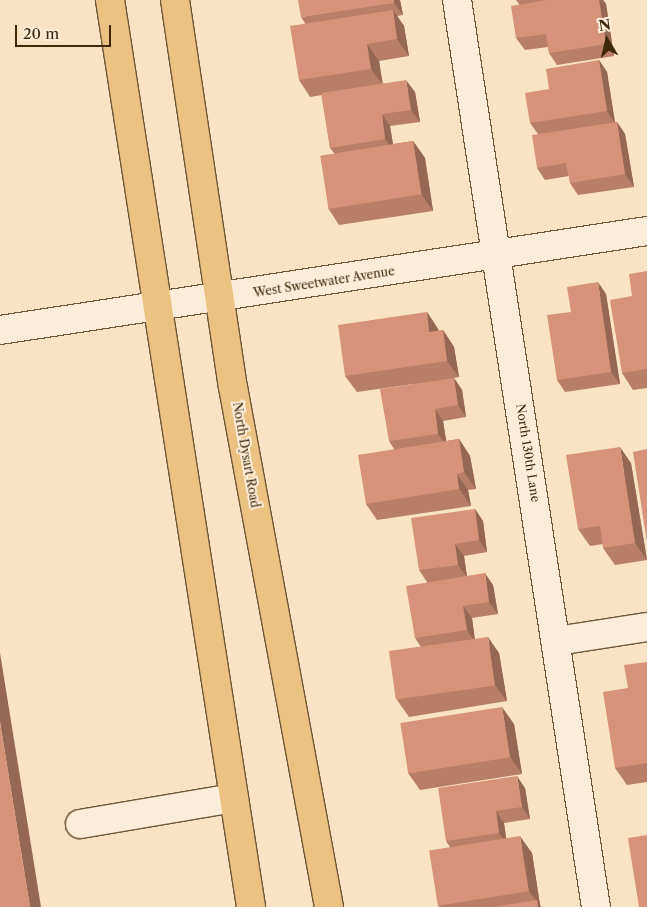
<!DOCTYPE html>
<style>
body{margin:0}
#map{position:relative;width:647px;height:907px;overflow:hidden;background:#f9e3c4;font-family:"Libre Caslon Text",serif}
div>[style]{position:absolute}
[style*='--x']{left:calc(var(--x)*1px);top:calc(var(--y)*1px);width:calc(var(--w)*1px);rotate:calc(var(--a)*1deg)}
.roads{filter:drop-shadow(1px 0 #6e5638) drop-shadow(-1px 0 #6e5638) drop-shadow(0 1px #6e5638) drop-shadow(0 -1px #6e5638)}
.minor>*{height:28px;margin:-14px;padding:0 14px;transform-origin:14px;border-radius:14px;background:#fbedd9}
.major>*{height:28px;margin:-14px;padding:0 14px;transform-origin:14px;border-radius:14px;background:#ecc282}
.wall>*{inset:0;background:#b87e68}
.shaded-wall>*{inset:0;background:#966755}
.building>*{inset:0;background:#d69379;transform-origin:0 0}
span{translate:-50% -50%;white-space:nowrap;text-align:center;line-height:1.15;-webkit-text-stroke:4px #fbedd9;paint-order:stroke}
.street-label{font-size:12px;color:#3f270a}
.north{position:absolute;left:582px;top:15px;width:50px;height:50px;-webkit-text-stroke:4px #fbedd9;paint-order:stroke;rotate:351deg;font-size:14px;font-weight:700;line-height:20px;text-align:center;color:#3f270a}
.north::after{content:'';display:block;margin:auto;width:18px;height:22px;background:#3f270a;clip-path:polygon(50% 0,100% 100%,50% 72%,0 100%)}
.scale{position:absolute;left:15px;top:25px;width:96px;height:22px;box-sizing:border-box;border:2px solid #3f270a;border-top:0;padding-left:6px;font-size:15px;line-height:18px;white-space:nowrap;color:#3f270a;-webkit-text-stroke:4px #fbedd9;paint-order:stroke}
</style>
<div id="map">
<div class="roads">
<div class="minor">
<i style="--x:457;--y:0;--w:918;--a:81.29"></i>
<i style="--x:0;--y:330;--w:655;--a:-8.7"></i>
<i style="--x:557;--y:641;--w:91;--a:-8.8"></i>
<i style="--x:80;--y:824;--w:156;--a:-9.6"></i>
</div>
<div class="major">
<i style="--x:110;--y:0;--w:918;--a:81.16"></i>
<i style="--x:175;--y:0;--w:391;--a:81.5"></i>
<i style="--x:233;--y:387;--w:529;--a:79.54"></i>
</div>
</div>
<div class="wall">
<i style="clip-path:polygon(400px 0,403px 15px,397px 16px,404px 26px,409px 56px,379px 61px,382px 84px,415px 92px,420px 122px,390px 126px,393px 144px,413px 141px,425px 158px,433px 211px,339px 225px,328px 208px,334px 153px,330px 148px,322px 95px,310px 97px,299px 80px,305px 23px,301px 17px)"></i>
<i style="clip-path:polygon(516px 0,603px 0,606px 4px,614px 56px,557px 65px,549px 53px,548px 47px,525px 50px,516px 38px,519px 4px)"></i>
<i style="clip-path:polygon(599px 60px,607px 72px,615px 122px,617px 122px,625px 134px,634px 187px,578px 195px,570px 183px,569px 176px,545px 180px,537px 168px,538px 134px,530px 123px)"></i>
<i style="clip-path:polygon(647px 271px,647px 388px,633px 390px,622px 373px,632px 296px)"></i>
<i style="clip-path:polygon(606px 294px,620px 384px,565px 392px,557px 380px,571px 312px)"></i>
<i style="clip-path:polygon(427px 312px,438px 329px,439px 331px,443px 330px,454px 347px,459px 377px,454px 378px,462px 390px,466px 417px,443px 421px,446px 441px,459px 439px,470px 456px,476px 489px,468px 490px,471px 506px,377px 520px,366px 504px,394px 449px,389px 441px,413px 384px,357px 392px,345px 376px)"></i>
<i style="clip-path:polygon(631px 463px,647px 560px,615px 565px,603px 548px,603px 544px,590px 546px,578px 529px)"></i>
<i style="clip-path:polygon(475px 509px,483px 521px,487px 552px,464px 556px,467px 576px,493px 585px,498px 614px,472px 618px,475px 639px,499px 653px,507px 701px,409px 717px,397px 700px,421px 647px,415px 638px,427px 582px,419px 570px)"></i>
<i style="clip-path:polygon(647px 662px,647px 782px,627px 785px,615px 768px,628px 688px)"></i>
<i style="clip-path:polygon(514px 724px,522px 774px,420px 790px,408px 773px)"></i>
<i style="clip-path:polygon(525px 788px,530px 819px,504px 823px,506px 838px,532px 853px,540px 905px,541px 907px,439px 907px,438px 905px,450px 847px,446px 841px)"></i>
</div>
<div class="shaded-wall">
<i style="clip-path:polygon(394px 0,400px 0,403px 15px,394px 3px)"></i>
<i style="clip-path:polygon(599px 0,603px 0,606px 4px,614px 56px,606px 44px)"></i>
<i style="clip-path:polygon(393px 10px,404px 26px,409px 56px,397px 39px)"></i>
<i style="clip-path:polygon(367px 44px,379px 61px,383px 85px,371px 69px)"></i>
<i style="clip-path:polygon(599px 60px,607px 72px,615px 123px,607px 111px)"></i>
<i style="clip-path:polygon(406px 80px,415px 92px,420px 122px,411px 110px)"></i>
<i style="clip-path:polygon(382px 114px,390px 126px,394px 151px,385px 139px)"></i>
<i style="clip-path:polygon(617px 122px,625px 134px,634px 187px,625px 174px)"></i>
<i style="clip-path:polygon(413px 141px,425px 158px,433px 211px,421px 194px)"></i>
<i style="clip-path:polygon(598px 282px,606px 294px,620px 384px,611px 372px)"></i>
<i style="clip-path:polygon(427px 312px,438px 329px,441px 349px,429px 332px)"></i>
<i style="clip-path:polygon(443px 330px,454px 347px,459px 377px,447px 361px)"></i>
<i style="clip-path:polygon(454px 378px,462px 390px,466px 417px,458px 405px)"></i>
<i style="clip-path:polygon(435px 409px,443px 421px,447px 446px,438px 434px)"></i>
<i style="clip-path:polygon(459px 439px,470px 456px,476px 489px,464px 472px)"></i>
<i style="clip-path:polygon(620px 447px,631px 463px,647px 560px,635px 543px)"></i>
<i style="clip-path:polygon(457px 474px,468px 490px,471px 506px,459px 489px)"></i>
<i style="clip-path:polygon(475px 509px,483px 521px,487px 552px,479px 540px)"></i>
<i style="clip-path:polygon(455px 544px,464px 556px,467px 577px,458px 565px)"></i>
<i style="clip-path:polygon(485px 573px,493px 585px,498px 614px,489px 602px)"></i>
<i style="clip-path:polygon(463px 606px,472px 618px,475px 642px,467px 630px)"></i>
<i style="clip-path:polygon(488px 637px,499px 653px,507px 701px,495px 685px)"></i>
<i style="clip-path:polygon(0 653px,41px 907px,30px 907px,0 722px)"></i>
<i style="clip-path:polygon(502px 707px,514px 724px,522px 774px,510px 757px)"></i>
<i style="clip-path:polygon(517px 776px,525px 788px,530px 819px,522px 807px)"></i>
<i style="clip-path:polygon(496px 811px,504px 823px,507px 845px,499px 833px)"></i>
<i style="clip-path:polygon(520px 836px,532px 853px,540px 905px,541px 907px,538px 907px,537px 902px,529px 891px)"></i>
</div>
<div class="building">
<i style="clip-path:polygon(298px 0,394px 0,394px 3px,301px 17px)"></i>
<i style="clip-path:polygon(547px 0,599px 0,606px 44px,549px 53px,546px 34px,516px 38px,511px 6px)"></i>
<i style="clip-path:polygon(393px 10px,397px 39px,367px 44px,371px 69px,299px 80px,290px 26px)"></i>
<i style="clip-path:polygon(599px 60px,607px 111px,530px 123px,525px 93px,549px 89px,546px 69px)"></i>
<i style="clip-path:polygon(406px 80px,411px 110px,382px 114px,385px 139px,330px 148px,321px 93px)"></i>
<i style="clip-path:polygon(617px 122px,625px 174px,570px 183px,566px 163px,537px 168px,532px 135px)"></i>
<i style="left:413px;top:141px;width:54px;height:94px;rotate:81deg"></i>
<i style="clip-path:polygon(647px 271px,647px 369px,622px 373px,610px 300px,632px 296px,629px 274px)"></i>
<i style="clip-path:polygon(598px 282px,611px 372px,557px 380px,547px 315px,571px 312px,567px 287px)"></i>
<i style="clip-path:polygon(427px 312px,429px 332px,443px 330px,447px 361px,345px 376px,338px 325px)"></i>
<i style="clip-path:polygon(454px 378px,458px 405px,435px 409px,438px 434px,389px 441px,380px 389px)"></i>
<i style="clip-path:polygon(459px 439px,464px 472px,457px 474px,459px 489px,366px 504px,358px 455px)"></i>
<i style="clip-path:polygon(620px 447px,635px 543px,603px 548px,600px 526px,578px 529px,566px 455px)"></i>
<i style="clip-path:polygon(647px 449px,647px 542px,633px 452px)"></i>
<i style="clip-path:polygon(475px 509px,479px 540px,455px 544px,458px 565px,419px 570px,411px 518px)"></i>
<i style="clip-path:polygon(485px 573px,489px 602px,463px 606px,467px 630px,415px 638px,406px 586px)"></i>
<i style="left:488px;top:637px;width:49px;height:100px;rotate:82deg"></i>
<i style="clip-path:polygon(647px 662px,647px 763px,615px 768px,603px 692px,628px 688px,624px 665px)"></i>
<i style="left:502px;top:707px;width:51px;height:103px;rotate:81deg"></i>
<i style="clip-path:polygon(0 722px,30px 907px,0 907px)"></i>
<i style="clip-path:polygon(517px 776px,522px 807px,496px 811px,499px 833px,446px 841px,438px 788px)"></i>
<i style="clip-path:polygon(647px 835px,647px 907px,639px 907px,628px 838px)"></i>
<i style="left:520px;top:836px;width:56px;height:92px;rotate:81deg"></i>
<i style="clip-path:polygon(537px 900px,538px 907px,493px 907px)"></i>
</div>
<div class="street-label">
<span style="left:324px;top:282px;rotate:-9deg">West Sweetwater Avenue</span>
<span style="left:528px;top:453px;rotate:81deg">North 130th Lane</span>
<span style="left:246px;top:455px;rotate:80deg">North Dysart Road</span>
</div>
<div class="north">N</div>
<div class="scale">20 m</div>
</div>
